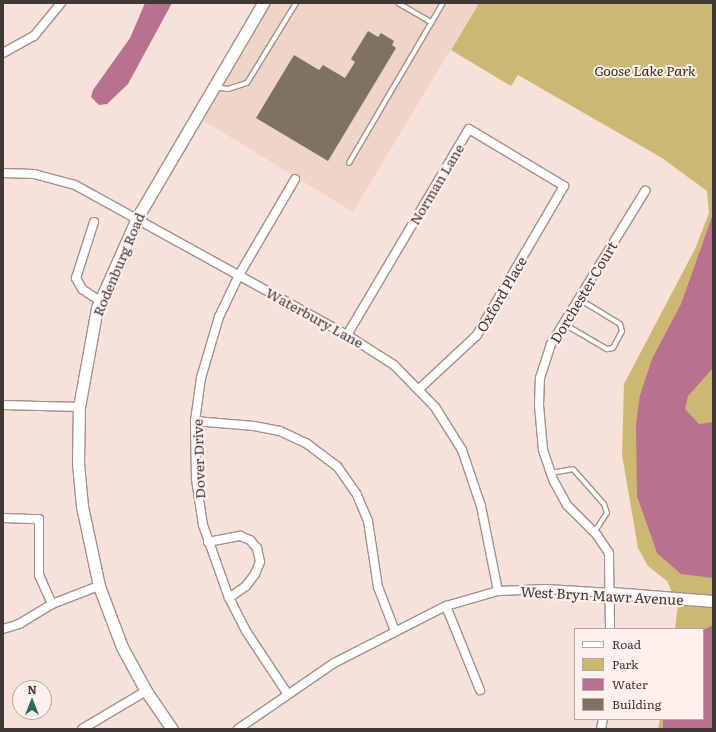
<!DOCTYPE html>
<style>
body{margin:0}
#map{position:relative;width:716px;height:732px;overflow:hidden;background:#f7e2da;font-family:Literata,serif}
div>[style]{position:absolute}
[style*='--x']{left:calc(var(--x)*1px);top:calc(var(--y)*1px);width:calc(var(--w)*1px);rotate:calc(var(--a)*1deg)}
.built>*{inset:0;background:#efd4c8}
.green>*{inset:0;background:#cdb873}
.water>*{inset:0;background:#b97190}
.building>*{inset:0;background:#7e7265}
.roads{filter:drop-shadow(1px 0 #a39189) drop-shadow(-1px 0 #a39189) drop-shadow(0 1px #a39189) drop-shadow(0 -1px #a39189)}
.lane>*{height:4px;margin:-2px;padding:0 2px;transform-origin:2px;border-radius:2px;background:#fff}
.street>*{height:8px;margin:-4px;padding:0 4px;transform-origin:4px;border-radius:4px;background:#fff}
.secondary>*{height:11px;margin:-5.5px;padding:0 5.5px;transform-origin:5.5px;border-radius:5.5px;background:#fff}
span{translate:-50% -50%;white-space:nowrap;text-align:center;line-height:1.15;-webkit-text-stroke:4px #fef1ed;paint-order:stroke}
.park-label{font-size:14px;color:#382f0d;font-style:italic}
.street-label{font-size:14px;color:#403835}
.frame{position:absolute;inset:0;border:4px solid #403835;pointer-events:none}
.legend{position:absolute;left:574px;top:628px;width:130px;height:92px;box-sizing:border-box;background:#fef1ed;border:1px solid #b2a7a3;margin:0;padding:5px 7px;list-style:none;font-size:12px;color:#403835}
.legend li{display:flex;align-items:center;gap:8px;height:20px}
.legend b{width:20px;border:1px solid #b2a7a3}
.north{position:absolute;left:12px;top:680px;width:40px;height:40px;box-sizing:border-box;background:#fef1ed;border:1px solid #b2a7a3;border-radius:50%;rotate:0deg;font-size:11px;font-weight:700;line-height:16px;text-align:center;color:#403835}
.north::after{content:'';display:block;margin:auto;width:14px;height:18px;background:#2f6c56;clip-path:polygon(50% 0,100% 100%,50% 72%,0 100%)}
</style>
<div id="map">
<div class="built">
<i style="clip-path:polygon(268px 3px,478px 4px,353px 212px,199px 118px)"></i>
</div>
<div class="green">
<i style="clip-path:polygon(476px 3px,713px 3px,713px 729px,658px 729px,660px 719px,703px 719px,703px 629px,675px 629px,678px 605px,667px 581px,648px 566px,638px 548px,622px 455px,624px 384px,695px 249px,709px 213px,707px 191px,662px 158px,518px 75px,511px 86px,451px 50px,478px 5px)"></i>
</div>
<div class="water">
<i style="clip-path:polygon(145px 3px,172px 3px,128px 84px,107px 104px,99px 105px,91px 97px,93px 90px,130px 38px)"></i>
<i style="clip-path:polygon(713px 214px,713px 368px,688px 396px,685px 409px,699px 424px,713px 422px,713px 578px,681px 574px,657px 553px,637px 496px,636px 424px,640px 395px,652px 359px,681px 304px)"></i>
<i style="clip-path:polygon(713px 625px,713px 729px,663px 729px,663px 719px,703px 719px,703px 630px)"></i>
</div>
<div class="building">
<i style="clip-path:polygon(368px 31px,378px 37px,381px 33px,394px 41px,392px 45px,396px 48px,328px 161px,256px 118px,294px 55px,319px 70px,323px 65px,345px 78px,355px 62px,351px 59px)"></i>
</div>
<div class="roads">
<div class="lane">
<i style="--x:398;--y:3;--w:39;--a:30"></i>
<i style="--x:215;--y:87;--w:13;--a:9"></i>
<i style="--x:228;--y:89;--w:20;--a:-18"></i>
<i style="--x:247;--y:83;--w:94;--a:-58.5"></i>
<i style="--x:349;--y:163;--w:186;--a:-59.6"></i>
<i style="--x:564;--y:324;--w:50;--a:30.2"></i>
<i style="--x:607;--y:349;--w:6;--a:-9"></i>
<i style="--x:613;--y:348;--w:19;--a:-62"></i>
<i style="--x:622;--y:331;--w:7;--a:-106"></i>
<i style="--x:620;--y:324;--w:48;--a:-148.6"></i>
<i style="--x:551;--y:473;--w:22;--a:-10"></i>
<i style="--x:573;--y:469;--w:47;--a:48.5"></i>
<i style="--x:604;--y:504;--w:9;--a:72"></i>
<i style="--x:607;--y:513;--w:23;--a:124"></i>
</div>
<div class="street">
<i style="--x:3;--y:53;--w:35;--a:-29"></i>
<i style="--x:34;--y:36;--w:43;--a:-50.7"></i>
<i style="--x:3;--y:173;--w:31;--a:2"></i>
<i style="--x:34;--y:174;--w:42;--a:15"></i>
<i style="--x:75;--y:185;--w:311;--a:28.9"></i>
<i style="--x:347;--y:335;--w:56;--a:32.6"></i>
<i style="--x:394;--y:365;--w:59;--a:45.7"></i>
<i style="--x:435;--y:407;--w:51;--a:57.9"></i>
<i style="--x:462;--y:450;--w:59;--a:71.3"></i>
<i style="--x:481;--y:506;--w:87;--a:78.7"></i>
<i style="--x:94;--y:222;--w:59;--a:107.8"></i>
<i style="--x:76;--y:278;--w:13;--a:61"></i>
<i style="--x:82;--y:289;--w:22;--a:34"></i>
<i style="--x:347;--y:335;--w:239;--a:-59.4"></i>
<i style="--x:469;--y:129;--w:111;--a:31"></i>
<i style="--x:564;--y:186;--w:173;--a:120.3"></i>
<i style="--x:477;--y:335;--w:79;--a:137"></i>
<i style="--x:3;--y:405;--w:76;--a:1.5"></i>
<i style="--x:195;--y:421;--w:59;--a:4.8"></i>
<i style="--x:254;--y:426;--w:26;--a:11"></i>
<i style="--x:280;--y:431;--w:29;--a:25"></i>
<i style="--x:306;--y:443;--w:39;--a:37"></i>
<i style="--x:337;--y:466;--w:35;--a:55"></i>
<i style="--x:357;--y:495;--w:28;--a:67"></i>
<i style="--x:368;--y:521;--w:67;--a:81.4"></i>
<i style="--x:378;--y:587;--w:47;--a:68.9"></i>
<i style="--x:3;--y:518;--w:36;--a:2"></i>
<i style="--x:39;--y:519;--w:56;--a:90"></i>
<i style="--x:39;--y:575;--w:32;--a:66"></i>
<i style="--x:208;--y:542;--w:33;--a:-11"></i>
<i style="--x:240;--y:536;--w:11;--a:22"></i>
<i style="--x:250;--y:540;--w:11;--a:49"></i>
<i style="--x:257;--y:548;--w:14;--a:78"></i>
<i style="--x:260;--y:562;--w:13;--a:113"></i>
<i style="--x:255;--y:574;--w:15;--a:127"></i>
<i style="--x:246;--y:586;--w:21;--a:145"></i>
<i style="--x:446;--y:606;--w:91;--a:68"></i>
<i style="--x:3;--y:629;--w:17;--a:-17"></i>
<i style="--x:19;--y:624;--w:39;--a:-31"></i>
<i style="--x:52;--y:604;--w:50;--a:-21"></i>
<i style="--x:610;--y:629;--w:76;--a:-90.8"></i>
<i style="--x:609;--y:553;--w:22;--a:-124"></i>
<i style="--x:597;--y:535;--w:42;--a:-135"></i>
<i style="--x:567;--y:505;--w:26;--a:-119"></i>
<i style="--x:554;--y:482;--w:34;--a:-109"></i>
<i style="--x:543;--y:450;--w:45;--a:-95.1"></i>
<i style="--x:539;--y:405;--w:27;--a:-88"></i>
<i style="--x:540;--y:378;--w:36;--a:-72"></i>
<i style="--x:551;--y:344;--w:180;--a:-58.4"></i>
<i style="--x:287;--y:693;--w:74;--a:-123.5"></i>
<i style="--x:246;--y:631;--w:37;--a:-117"></i>
<i style="--x:229;--y:598;--w:77;--a:-109.6"></i>
<i style="--x:203;--y:525;--w:47;--a:-98.7"></i>
<i style="--x:196;--y:479;--w:58;--a:-91"></i>
<i style="--x:195;--y:421;--w:43;--a:-82.1"></i>
<i style="--x:201;--y:378;--w:64;--a:-73.6"></i>
<i style="--x:219;--y:317;--w:47;--a:-64.5"></i>
<i style="--x:239;--y:275;--w:111;--a:-59.7"></i>
<i style="--x:82;--y:729;--w:74;--a:-30.7"></i>
<i style="--x:238;--y:729;--w:116;--a:-34.5"></i>
<i style="--x:334;--y:663;--w:126;--a:-27"></i>
<i style="--x:446;--y:606;--w:54;--a:-16.1"></i>
<i style="--x:498;--y:591;--w:49;--a:-2.3"></i>
<i style="--x:547;--y:589;--w:65;--a:3.5"></i>
<i style="--x:601;--y:729;--w:10;--a:-79"></i>
</div>
<div class="secondary">
<i style="--x:612;--y:593;--w:101;--a:4.5"></i>
<i style="--x:172;--y:729;--w:46;--a:-124.4"></i>
<i style="--x:146;--y:691;--w:50;--a:-118.6"></i>
<i style="--x:122;--y:647;--w:65;--a:-110.7"></i>
<i style="--x:99;--y:586;--w:82;--a:-102"></i>
<i style="--x:82;--y:506;--w:43;--a:-95.3"></i>
<i style="--x:78;--y:463;--w:56;--a:-89"></i>
<i style="--x:79;--y:407;--w:101;--a:-79.7"></i>
<i style="--x:97;--y:308;--w:98;--a:-66"></i>
<i style="--x:137;--y:218;--w:249;--a:-59.6"></i>
</div>
</div>
<div class="park-label">
<span style="left:645px;top:70px">Goose Lake Park</span>
</div>
<div class="street-label">
<span style="left:436px;top:184px;rotate:-59deg">Norman Lane</span>
<span style="left:118px;top:264px;rotate:-67deg">Rodenburg Road</span>
<span style="left:583px;top:292px;rotate:-59deg">Dorchester Court</span>
<span style="left:501px;top:294px;rotate:-60deg">Oxford Place</span>
<span style="left:315px;top:317px;rotate:29deg">Waterbury Lane</span>
<span style="left:198px;top:459px;rotate:-92deg">Dover Drive</span>
<span style="left:602px;top:595px;rotate:3deg">West Bryn Mawr Avenue</span>
</div>
<div class="frame"></div>
<ul class="legend">
<li><b style="height:5px;background:#fff"></b>Road</li>
<li><b style="height:11px;background:#cdb873"></b>Park</li>
<li><b style="height:11px;background:#b97190"></b>Water</li>
<li><b style="height:11px;background:#7e7265"></b>Building</li>
</ul>
<div class="north">N</div>
</div>
